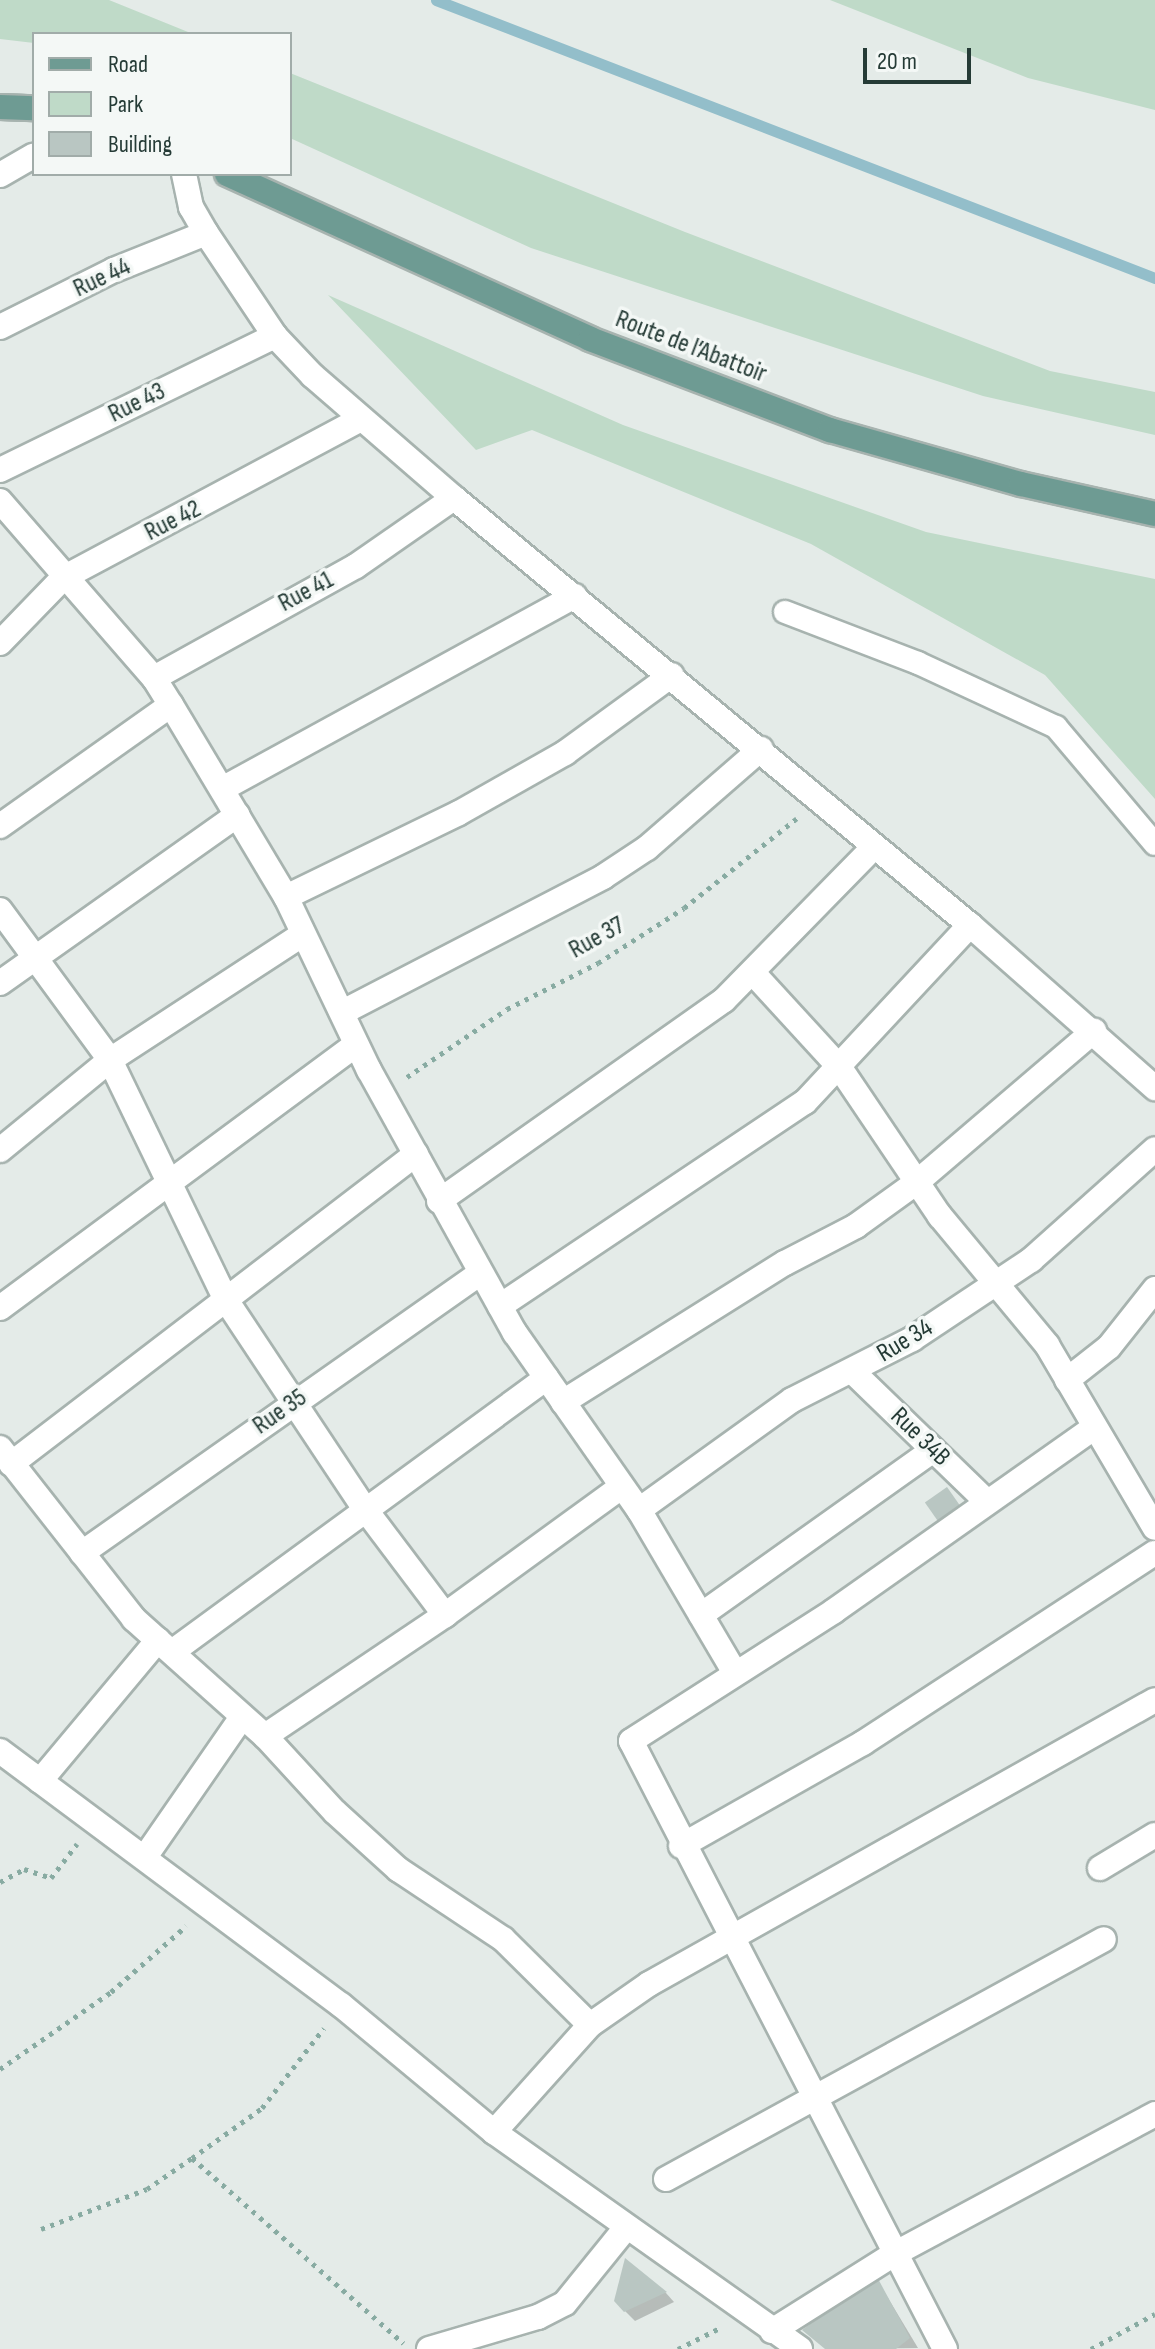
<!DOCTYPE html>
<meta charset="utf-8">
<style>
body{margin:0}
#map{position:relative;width:1155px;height:2349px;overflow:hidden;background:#e4ebe8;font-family:"Sofia Sans Condensed",sans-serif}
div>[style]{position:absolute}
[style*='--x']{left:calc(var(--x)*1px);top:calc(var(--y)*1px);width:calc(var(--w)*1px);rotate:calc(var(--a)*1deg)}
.green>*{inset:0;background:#bfdac8}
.shadow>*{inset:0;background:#0003}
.stream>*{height:11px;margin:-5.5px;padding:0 5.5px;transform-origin:5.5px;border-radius:5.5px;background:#93beca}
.building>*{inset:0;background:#b9c6c2;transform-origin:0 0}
.path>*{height:5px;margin-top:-2.5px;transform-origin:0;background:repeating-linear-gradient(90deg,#88aba2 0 4px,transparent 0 10px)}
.roads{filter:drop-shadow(2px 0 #a7b3af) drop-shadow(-2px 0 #a7b3af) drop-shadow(0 2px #a7b3af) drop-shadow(0 -2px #a7b3af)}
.lane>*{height:22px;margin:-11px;padding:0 11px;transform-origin:11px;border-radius:11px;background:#fff}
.street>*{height:24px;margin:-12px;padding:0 12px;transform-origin:12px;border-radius:12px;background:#fff}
.primary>*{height:24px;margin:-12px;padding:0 12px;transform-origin:12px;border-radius:12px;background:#6e9b93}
span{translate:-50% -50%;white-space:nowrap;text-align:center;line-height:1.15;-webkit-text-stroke:7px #f4f8f6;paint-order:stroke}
.street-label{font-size:26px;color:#253b36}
.legend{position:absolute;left:32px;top:32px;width:260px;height:144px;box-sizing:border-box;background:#f4f8f6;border:2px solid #a1aca9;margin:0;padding:10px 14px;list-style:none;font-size:24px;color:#253b36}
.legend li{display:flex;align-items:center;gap:16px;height:40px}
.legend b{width:40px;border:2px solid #a1aca9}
.scale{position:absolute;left:863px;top:48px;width:108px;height:36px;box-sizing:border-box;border:4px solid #253b36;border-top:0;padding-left:10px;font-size:24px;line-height:28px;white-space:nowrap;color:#253b36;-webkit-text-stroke:6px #f4f8f6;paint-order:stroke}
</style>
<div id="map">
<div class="green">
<i style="clip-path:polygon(0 0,109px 0,193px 34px,34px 34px,34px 43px,0 39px)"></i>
<i style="clip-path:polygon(830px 0,1155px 0,1155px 110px,1028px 78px)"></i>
<i style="clip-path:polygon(290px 73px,685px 232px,1050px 371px,1155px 392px,1155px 435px,983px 396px,531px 248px,290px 138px)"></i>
<i style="clip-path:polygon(328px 295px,623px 425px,926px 532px,1155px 579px,1155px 799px,1045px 675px,811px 544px,532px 430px,476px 450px)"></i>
</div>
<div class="shadow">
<i style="clip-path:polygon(626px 2261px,666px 2293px,674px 2302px,635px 2321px,625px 2311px)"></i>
<i style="clip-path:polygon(876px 2278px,918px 2348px,826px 2349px)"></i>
</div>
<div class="stream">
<i style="--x:436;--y:0;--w:771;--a:21.14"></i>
</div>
<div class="building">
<i style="left:947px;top:1487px;width:29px;height:27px;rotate:55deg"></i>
<i style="clip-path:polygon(625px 2258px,667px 2292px,624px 2312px,614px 2301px)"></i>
<i style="clip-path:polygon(876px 2275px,910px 2338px,896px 2349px,825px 2349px,802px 2330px)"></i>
</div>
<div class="path">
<i style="--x:407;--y:1077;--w:121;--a:-34.2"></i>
<i style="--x:507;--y:1009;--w:102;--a:-26.8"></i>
<i style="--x:598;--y:963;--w:102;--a:-32.6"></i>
<i style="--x:684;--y:908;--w:144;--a:-38.5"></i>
<i style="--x:0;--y:1882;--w:27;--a:-28"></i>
<i style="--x:24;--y:1869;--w:28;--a:18"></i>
<i style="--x:51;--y:1878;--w:43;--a:-52.6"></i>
<i style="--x:0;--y:2069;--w:135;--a:-34.7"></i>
<i style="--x:111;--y:1992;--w:100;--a:-41.3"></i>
<i style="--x:192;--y:2158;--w:281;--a:41.2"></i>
<i style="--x:41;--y:2229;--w:113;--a:-20.7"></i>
<i style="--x:147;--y:2189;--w:55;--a:-34.6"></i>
<i style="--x:192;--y:2158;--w:86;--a:-35.5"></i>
<i style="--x:262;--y:2108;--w:101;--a:-52.2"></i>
<i style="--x:678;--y:2349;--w:49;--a:-26.6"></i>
<i style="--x:1091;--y:2349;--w:73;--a:-28.7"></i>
</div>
<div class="roads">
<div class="lane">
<i style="--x:785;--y:612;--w:142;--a:21"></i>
<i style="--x:918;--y:663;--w:152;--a:24.9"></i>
<i style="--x:1056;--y:727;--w:153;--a:49.8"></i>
</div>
<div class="street">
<i style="--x:184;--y:174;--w:34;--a:78"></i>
<i style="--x:191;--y:207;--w:30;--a:60"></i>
<i style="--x:206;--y:233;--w:124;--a:56.2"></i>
<i style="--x:275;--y:336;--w:55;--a:46.5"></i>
<i style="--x:313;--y:376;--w:186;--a:40.9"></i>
<i style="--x:454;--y:498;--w:670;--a:39.61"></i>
<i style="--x:970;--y:925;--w:247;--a:41.4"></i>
<i style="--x:0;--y:175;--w:39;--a:-30"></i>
<i style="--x:0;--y:327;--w:127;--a:-26.6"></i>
<i style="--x:114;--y:270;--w:99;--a:-21.9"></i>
<i style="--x:0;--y:470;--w:306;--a:-26"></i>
<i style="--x:0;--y:501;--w:235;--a:49"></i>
<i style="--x:154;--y:678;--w:32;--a:58"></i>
<i style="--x:171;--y:705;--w:224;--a:59.1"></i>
<i style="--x:286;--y:897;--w:192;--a:64.4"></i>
<i style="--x:369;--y:1070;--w:301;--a:61"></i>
<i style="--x:515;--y:1333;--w:216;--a:55"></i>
<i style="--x:639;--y:1510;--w:189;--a:59.5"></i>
<i style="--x:0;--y:643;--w:91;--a:-45.9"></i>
<i style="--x:63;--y:578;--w:338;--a:-28.1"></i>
<i style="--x:154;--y:678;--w:231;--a:-29"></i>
<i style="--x:356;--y:566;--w:119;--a:-34.8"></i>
<i style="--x:222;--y:789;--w:402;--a:-28.7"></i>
<i style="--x:0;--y:826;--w:209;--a:-35.3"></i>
<i style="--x:286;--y:897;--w:192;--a:-25.9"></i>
<i style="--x:459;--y:813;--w:122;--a:-29.5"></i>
<i style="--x:565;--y:753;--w:132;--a:-36.1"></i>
<i style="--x:0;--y:910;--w:186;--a:53.7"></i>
<i style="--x:110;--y:1060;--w:267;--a:64.2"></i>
<i style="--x:226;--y:1300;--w:251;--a:56.4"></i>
<i style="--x:365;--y:1509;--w:133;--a:53"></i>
<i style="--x:754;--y:974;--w:127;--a:47.5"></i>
<i style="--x:840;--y:1068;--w:179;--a:56"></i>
<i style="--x:940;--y:1216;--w:168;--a:50.3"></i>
<i style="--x:1047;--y:1345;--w:212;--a:59.5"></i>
<i style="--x:0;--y:983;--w:291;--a:-35.3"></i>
<i style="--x:343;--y:1012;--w:293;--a:-27.4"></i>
<i style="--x:603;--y:877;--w:53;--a:-33.4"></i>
<i style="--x:647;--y:848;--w:151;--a:-41"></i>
<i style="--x:0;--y:1150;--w:142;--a:-39.3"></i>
<i style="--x:110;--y:1060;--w:230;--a:-33.1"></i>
<i style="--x:439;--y:1201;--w:349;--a:-35.2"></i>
<i style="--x:724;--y:1000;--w:214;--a:-45.6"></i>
<i style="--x:500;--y:1306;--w:367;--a:-33.8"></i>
<i style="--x:805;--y:1102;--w:242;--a:-47"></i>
<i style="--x:0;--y:1308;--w:443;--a:-36.5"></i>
<i style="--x:853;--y:1372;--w:187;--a:44.1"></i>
<i style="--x:1067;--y:1380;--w:53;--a:-38.2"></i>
<i style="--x:1109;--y:1347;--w:74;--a:-51.6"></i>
<i style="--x:563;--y:1402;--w:262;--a:-32.1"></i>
<i style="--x:785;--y:1263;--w:80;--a:-27.5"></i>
<i style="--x:856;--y:1226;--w:75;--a:-35.8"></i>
<i style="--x:917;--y:1182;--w:233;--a:-40.5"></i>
<i style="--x:0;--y:1448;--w:217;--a:51.9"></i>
<i style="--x:134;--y:1619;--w:176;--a:41.8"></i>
<i style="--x:265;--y:1736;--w:103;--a:47.4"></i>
<i style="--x:335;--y:1812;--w:86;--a:42.2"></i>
<i style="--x:399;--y:1870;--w:125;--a:33.6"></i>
<i style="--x:503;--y:1939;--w:122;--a:44.7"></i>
<i style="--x:11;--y:1464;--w:510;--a:-37.43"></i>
<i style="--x:639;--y:1510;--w:188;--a:-35.7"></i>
<i style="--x:792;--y:1400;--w:135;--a:-26.9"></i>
<i style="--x:912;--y:1339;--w:143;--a:-33.6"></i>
<i style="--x:1031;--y:1260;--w:166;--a:-41.8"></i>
<i style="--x:82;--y:1553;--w:487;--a:-35.1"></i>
<i style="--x:701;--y:1615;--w:285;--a:-35.4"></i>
<i style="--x:172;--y:1652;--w:464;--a:-36.2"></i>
<i style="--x:265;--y:1736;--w:217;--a:-33.9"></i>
<i style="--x:445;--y:1615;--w:218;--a:-36"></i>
<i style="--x:0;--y:1751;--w:425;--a:36.7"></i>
<i style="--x:341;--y:2005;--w:199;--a:39.7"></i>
<i style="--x:494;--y:2132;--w:375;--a:35.3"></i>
<i style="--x:40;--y:1781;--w:184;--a:-50.1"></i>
<i style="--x:681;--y:1846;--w:209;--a:-29.5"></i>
<i style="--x:863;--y:1743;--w:348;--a:-33.1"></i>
<i style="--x:145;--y:1857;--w:170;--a:-55.3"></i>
<i style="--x:1100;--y:1868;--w:64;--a:-31"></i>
<i style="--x:494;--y:2132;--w:144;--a:-48.1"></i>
<i style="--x:590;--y:2025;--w:72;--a:-34.8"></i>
<i style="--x:649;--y:1984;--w:580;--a:-29.3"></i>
<i style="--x:666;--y:2179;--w:499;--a:-28.7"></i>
<i style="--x:772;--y:2331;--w:146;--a:-32.2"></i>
<i style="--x:896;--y:2253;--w:294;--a:-28.2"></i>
<i style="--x:429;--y:2349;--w:114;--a:-16.4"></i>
<i style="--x:538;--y:2317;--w:30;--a:-27"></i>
<i style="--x:565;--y:2303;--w:95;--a:-51"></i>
<i style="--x:945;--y:2349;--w:684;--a:-117.31"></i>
<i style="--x:631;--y:1741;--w:241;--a:-32.6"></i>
<i style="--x:834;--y:1611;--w:317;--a:-35.2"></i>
</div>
<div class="primary">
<i style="--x:0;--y:107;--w:34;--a:2"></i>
<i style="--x:227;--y:174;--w:399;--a:24.4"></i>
<i style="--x:590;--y:339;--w:257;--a:20.8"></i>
<i style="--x:830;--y:430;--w:198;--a:15.8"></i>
<i style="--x:1021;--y:484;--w:137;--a:12.6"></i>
</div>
</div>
<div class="street-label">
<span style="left:102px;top:278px;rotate:-25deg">Rue 44</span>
<span style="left:691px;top:347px;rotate:21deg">Route de l’Abattoir</span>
<span style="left:137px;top:403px;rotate:-26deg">Rue 43</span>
<span style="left:173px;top:521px;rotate:-27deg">Rue 42</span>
<span style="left:306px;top:592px;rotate:-28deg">Rue 41</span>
<span style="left:597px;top:938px;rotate:-29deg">Rue 37</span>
<span style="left:905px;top:1341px;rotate:-31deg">Rue 34</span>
<span style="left:280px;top:1412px;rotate:-35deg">Rue 35</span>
<span style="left:920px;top:1437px;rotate:44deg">Rue 34B</span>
</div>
<ul class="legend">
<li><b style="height:10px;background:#6e9b93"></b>Road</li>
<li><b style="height:22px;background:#bfdac8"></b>Park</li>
<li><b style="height:22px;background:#b9c6c2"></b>Building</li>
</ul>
<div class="scale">20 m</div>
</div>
